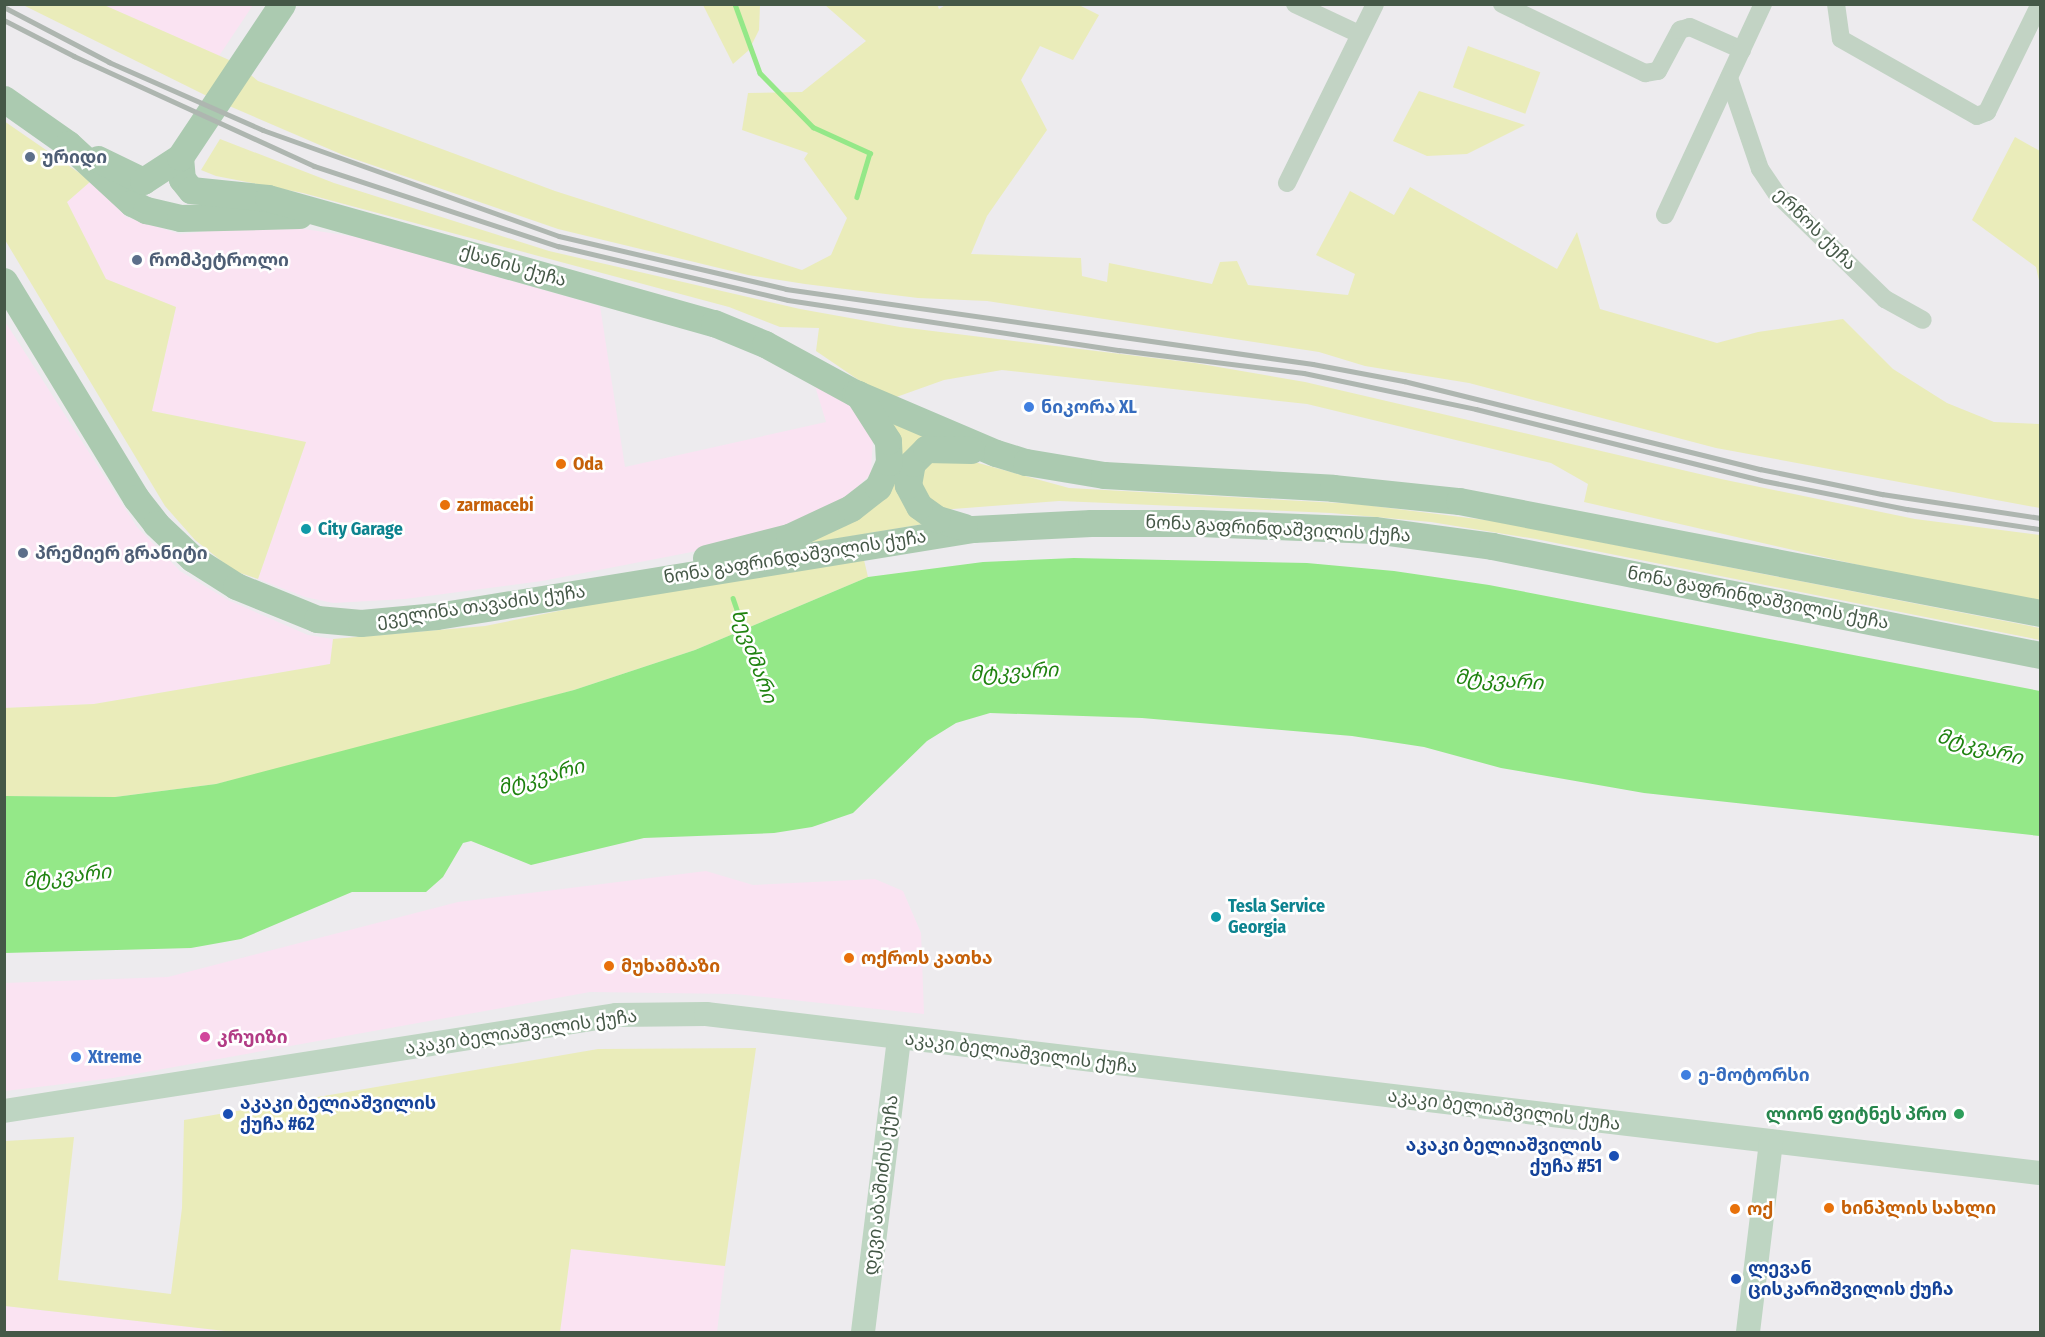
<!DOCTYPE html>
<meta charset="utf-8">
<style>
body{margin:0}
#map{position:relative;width:2045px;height:1337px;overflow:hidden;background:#edebee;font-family:"Fira Sans Condensed","Noto Sans Georgian",sans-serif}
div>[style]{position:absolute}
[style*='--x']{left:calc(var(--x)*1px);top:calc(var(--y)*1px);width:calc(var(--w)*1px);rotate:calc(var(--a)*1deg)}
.commercial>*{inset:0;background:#fae3f2}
.green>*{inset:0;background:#eaecba;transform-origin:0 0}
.water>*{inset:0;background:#94e888}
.stream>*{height:4.5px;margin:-2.25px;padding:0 2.25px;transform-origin:2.25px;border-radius:2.25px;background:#94e888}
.street>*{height:18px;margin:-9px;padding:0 9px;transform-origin:9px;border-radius:9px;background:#c2d3c4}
.secondary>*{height:24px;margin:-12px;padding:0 12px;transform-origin:12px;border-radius:12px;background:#bed5c2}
.primary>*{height:27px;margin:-13.5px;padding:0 13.5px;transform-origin:13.5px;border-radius:13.5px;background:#abcab0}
.rail>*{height:4.5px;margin:-2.25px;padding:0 2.25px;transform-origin:2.25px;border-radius:2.25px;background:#aeb6b0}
.dots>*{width:16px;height:16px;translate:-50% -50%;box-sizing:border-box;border:3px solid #fff;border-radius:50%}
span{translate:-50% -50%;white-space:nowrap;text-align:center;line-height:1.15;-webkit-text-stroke:5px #fff;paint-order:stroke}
.service-label{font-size:18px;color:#4e5e75;font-weight:700}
.left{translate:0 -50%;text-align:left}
.street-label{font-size:18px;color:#455847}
.shop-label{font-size:18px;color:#366cbe;font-weight:700}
.food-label{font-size:18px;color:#c56008;font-weight:700}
.culture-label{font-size:18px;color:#0d838f;font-weight:700}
.hotel-label{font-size:18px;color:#b23c85;font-weight:700}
.transit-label{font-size:18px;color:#164399;font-weight:700}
.right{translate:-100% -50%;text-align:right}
.leisure-label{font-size:18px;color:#27864d;font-weight:700}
.water-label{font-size:20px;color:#1f8310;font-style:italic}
.frame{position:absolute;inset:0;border:6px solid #455847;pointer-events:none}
</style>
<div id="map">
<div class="commercial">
<i style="clip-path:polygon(104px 5px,253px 5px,219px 56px)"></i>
<i style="clip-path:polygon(91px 181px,126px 217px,180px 234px,271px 224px,357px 237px,600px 306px,625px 467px,826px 422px,815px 386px,868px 416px,873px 437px,871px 474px,841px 502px,769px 537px,542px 581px,405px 599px,333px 603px,305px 597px,258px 579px,306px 442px,152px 411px,176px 307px,106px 279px,67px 202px)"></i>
<i style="clip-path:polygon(4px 320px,137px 527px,180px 571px,228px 600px,308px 635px,333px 639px,330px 664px,94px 704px,5px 708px)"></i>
<i style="clip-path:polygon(706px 871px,753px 885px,875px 879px,903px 891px,921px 933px,924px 1014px,735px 994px,590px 992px,113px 1078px,5px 1091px,5px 983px,168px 977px,458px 902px)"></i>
<i style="clip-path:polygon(571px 1249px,725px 1266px,717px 1332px,560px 1332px)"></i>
<i style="clip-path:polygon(4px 1306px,5px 1306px,234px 1332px,5px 1332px)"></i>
</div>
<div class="green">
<i style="clip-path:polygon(937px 4px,939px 9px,947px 4px,1079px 5px,1099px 15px,1073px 60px,1040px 46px,1021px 80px,1047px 130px,987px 216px,971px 254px,1081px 258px,1082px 276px,1107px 282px,1109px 263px,1212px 284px,1220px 262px,1237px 261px,1248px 285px,1348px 295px,1355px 274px,1316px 255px,1350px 191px,1394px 215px,1410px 187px,1557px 269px,1577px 232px,1600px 309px,1717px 343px,1758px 332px,1843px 319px,1893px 369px,1947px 403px,1994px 422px,2040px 424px,2040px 508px,1716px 448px,1469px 383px,1365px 366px,1319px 352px,987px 301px,918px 298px,805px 284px,748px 275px,558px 229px,343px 155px,213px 99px,23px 5px,104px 5px,236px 63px,258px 81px,555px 191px,802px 270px,831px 255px,847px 218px,804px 159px,808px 153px,742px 130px,748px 93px,802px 92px,866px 41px,825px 5px)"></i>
<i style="clip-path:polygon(703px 5px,760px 5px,759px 30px,749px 50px,733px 64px)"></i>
<i style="left:1468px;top:46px;width:77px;height:44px;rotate:20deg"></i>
<i style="clip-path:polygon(1419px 91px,1525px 125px,1467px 154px,1427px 156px,1393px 141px)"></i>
<i style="clip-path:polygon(4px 121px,91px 181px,67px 202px,106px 279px,176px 307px,152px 411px,306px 442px,258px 579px,234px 571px,195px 540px,165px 506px,5px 240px)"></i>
<i style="clip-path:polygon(2015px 137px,2040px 151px,2040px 285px,2036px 267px,1972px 220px)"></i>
<i style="clip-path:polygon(220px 139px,334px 183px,549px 251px,800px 309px,900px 327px,1195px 363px,1305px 382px,1721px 479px,1915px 519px,2040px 535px,2040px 602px,1911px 577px,1584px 502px,1588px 484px,1551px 463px,1307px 404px,1002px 370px,944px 380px,888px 400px,816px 351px,819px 328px,780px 327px,729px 307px,303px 193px,216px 176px,201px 170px)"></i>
<i style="clip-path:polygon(885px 419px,928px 436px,917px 443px,924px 524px,793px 546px,867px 509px)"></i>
<i style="clip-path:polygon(953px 456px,1069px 488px,1357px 504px,1493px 521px,2040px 628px,2040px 640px,1536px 539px,1431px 522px,1331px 513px,1108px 503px,1059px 501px,940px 510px,919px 487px,927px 460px)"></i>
<i style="clip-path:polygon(864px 560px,868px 577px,695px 650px,574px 690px,338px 755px,216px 784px,115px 797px,5px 796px,4px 708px,94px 704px,330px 664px,333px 639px,485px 626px,667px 589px)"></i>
<i style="clip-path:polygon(756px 1048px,725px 1266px,571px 1249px,560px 1332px,234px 1332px,5px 1306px,5px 1141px,74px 1137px,58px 1280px,171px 1294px,182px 1208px,184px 1120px,598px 1049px)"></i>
</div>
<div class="water">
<i style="clip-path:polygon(1074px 558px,1307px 563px,1394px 571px,1489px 585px,2040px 691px,2040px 836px,1644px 793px,1501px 768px,1424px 747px,1352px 736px,1142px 718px,990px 713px,956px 723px,927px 741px,853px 813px,812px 827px,774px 833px,644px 838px,531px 865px,471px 841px,463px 843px,443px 877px,426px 892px,352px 892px,241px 939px,191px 948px,5px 953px,5px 796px,115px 797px,216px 784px,574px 690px,695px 650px,868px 577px,983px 562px)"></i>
</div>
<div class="stream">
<i style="--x:735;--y:4;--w:73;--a:70.1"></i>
<i style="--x:760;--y:73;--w:76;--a:45.5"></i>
<i style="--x:813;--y:127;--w:63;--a:24.5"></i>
<i style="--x:870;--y:153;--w:46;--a:106.5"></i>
<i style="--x:733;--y:598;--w:36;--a:71"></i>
</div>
<div class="street">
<i style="--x:1295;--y:4;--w:71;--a:25.1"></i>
<i style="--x:1502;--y:4;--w:159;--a:25.8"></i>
<i style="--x:1645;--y:73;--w:13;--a:-9"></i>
<i style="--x:1658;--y:71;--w:47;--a:-61.8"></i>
<i style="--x:1680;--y:30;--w:10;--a:-17"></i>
<i style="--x:1690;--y:27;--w:57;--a:23.9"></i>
<i style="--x:1836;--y:4;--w:35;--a:82"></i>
<i style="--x:1841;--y:39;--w:156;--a:29.5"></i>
<i style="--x:1977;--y:116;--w:11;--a:-22"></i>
<i style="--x:1987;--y:112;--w:120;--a:-63.9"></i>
<i style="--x:1729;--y:78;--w:96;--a:71.2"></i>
<i style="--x:1760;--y:169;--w:30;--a:56"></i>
<i style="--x:1777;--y:194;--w:151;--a:44.2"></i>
<i style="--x:1885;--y:299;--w:43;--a:28.9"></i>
<i style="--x:1287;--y:183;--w:199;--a:-63.8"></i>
<i style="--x:1665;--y:215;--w:233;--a:-65.1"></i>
</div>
<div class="secondary">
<i style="--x:4;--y:1111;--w:619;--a:-8.91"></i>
<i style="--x:616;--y:1015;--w:90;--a:-0.6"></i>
<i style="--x:706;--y:1014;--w:1343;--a:6.8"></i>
<i style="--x:863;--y:1332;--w:296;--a:-83"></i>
<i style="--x:1748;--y:1332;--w:192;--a:-83.1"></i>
</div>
<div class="primary">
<i style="--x:4;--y:99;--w:78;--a:35.1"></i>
<i style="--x:68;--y:144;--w:87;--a:42.7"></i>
<i style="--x:132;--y:203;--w:16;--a:27"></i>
<i style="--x:146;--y:210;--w:35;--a:13"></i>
<i style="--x:180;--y:218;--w:119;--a:-1.4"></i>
<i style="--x:180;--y:157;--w:22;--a:85"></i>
<i style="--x:182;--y:179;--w:14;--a:51"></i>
<i style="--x:191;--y:190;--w:77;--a:5.9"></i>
<i style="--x:268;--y:198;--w:463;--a:15.7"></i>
<i style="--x:714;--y:323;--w:55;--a:22.4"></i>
<i style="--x:765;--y:344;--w:102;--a:28.6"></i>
<i style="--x:855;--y:393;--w:153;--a:23.1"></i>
<i style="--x:996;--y:453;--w:31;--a:17"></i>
<i style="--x:1026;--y:462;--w:79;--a:9.5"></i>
<i style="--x:1104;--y:475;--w:229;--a:3.2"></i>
<i style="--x:1333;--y:488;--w:127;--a:5.9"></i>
<i style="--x:1459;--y:501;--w:592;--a:10.91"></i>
<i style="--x:98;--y:159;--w:50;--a:26.1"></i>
<i style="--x:143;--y:181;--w:44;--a:-33"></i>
<i style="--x:180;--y:157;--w:184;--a:-56.3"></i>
<i style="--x:4;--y:281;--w:254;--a:58.7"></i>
<i style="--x:136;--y:498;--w:33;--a:52"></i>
<i style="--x:156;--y:524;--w:50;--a:43.4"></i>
<i style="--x:192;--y:558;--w:52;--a:32.5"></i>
<i style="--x:236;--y:586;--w:87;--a:22.2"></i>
<i style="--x:317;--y:619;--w:44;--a:5.2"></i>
<i style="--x:361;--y:623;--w:76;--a:-5.3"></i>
<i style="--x:437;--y:616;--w:543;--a:-9.22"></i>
<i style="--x:973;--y:529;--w:118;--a:-2.9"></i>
<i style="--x:1091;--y:523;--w:109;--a:0"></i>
<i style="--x:1200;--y:523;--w:174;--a:2.3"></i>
<i style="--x:1374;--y:530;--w:119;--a:7.7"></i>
<i style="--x:1492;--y:546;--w:559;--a:11.25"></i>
<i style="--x:964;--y:527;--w:28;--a:-163"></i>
<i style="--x:937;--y:519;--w:22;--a:-144"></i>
<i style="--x:919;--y:506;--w:24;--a:-118"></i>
<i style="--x:908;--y:485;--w:22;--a:-80"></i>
<i style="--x:912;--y:463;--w:20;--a:-45"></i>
<i style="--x:926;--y:449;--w:45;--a:1.3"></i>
<i style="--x:706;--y:558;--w:86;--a:-14.2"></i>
<i style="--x:789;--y:537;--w:68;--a:-25.1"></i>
<i style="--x:851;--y:508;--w:34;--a:-38"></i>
<i style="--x:878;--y:487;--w:27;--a:-66"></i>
<i style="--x:889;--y:462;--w:21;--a:-93"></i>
<i style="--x:888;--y:441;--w:56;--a:-122.6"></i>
</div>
<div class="rail">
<i style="--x:4;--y:7;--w:119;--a:27.6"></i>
<i style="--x:109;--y:62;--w:168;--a:23.8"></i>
<i style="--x:263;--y:130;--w:314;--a:19.7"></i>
<i style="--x:559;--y:236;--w:233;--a:13.1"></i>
<i style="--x:786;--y:289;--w:532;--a:8.1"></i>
<i style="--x:1313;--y:364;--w:93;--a:10.6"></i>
<i style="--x:1404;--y:381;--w:367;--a:13.9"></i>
<i style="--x:1760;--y:469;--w:125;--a:11.6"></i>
<i style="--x:1882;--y:494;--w:160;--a:8.6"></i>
<i style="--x:4;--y:20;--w:79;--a:27.2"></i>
<i style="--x:74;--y:56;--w:264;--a:24.6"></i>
<i style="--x:314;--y:166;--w:257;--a:18.2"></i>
<i style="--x:558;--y:246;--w:236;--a:13.2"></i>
<i style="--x:788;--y:300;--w:335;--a:8.6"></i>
<i style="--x:1119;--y:350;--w:186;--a:7.1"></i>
<i style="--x:1304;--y:373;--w:176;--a:11.8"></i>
<i style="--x:1476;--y:409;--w:293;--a:14"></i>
<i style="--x:1760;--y:480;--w:150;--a:11.2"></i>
<i style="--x:1907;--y:509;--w:134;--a:8.6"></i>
</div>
<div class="dots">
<i style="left:30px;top:157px;background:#5c6f8a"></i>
<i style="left:137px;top:260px;background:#5c6f8a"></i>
<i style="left:1029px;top:407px;background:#3f7fe0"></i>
<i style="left:561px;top:464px;background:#e8710a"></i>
<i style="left:445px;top:505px;background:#e8710a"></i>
<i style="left:306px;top:529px;background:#0f9aa8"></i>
<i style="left:23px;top:553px;background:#5c6f8a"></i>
<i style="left:1216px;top:917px;background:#0f9aa8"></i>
<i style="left:849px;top:958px;background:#e8710a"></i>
<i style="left:609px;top:966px;background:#e8710a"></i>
<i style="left:205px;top:1037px;background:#d1479c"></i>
<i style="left:76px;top:1057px;background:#3f7fe0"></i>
<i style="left:1686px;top:1075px;background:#3f7fe0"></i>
<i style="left:228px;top:1114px;background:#1a4fb4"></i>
<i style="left:1959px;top:1114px;background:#2e9e5b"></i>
<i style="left:1614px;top:1156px;background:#1a4fb4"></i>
<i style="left:1829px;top:1208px;background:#e8710a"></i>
<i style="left:1735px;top:1209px;background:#e8710a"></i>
<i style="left:1736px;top:1279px;background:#1a4fb4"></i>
</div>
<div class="service-label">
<span class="left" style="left:42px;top:157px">ურიდი</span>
<span class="left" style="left:149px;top:260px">რომპეტროლი</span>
<span class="left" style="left:35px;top:553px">პრემიერ გრანიტი</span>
</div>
<div class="street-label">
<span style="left:1815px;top:229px;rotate:45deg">ერწოს ქუჩა</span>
<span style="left:513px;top:266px;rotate:16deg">ქსანის ქუჩა</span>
<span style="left:1278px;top:529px;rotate:3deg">ნონა გაფრინდაშვილის ქუჩა</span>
<span style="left:795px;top:557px;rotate:-9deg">ნონა გაფრინდაშვილის ქუჩა</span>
<span style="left:1758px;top:598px;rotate:11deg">ნონა გაფრინდაშვილის ქუჩა</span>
<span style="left:481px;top:606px;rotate:-8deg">ეველინა თავაძის ქუჩა</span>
<span style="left:521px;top:1032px;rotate:-8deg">აკაკი ბელიაშვილის ქუჩა</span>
<span style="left:1021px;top:1053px;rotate:7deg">აკაკი ბელიაშვილის ქუჩა</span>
<span style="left:1504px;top:1110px;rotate:7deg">აკაკი ბელიაშვილის ქუჩა</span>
<span style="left:881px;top:1185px;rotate:-83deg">დევი აბაშიძის ქუჩა</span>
</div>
<div class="shop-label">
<span class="left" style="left:1041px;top:407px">ნიკორა XL</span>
<span class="left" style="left:88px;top:1057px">Xtreme</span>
<span class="left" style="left:1698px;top:1075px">ე-მოტორსი</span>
</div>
<div class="food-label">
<span class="left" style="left:573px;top:464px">Oda</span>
<span class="left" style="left:457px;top:505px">zarmacebi</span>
<span class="left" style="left:861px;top:958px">ოქროს კათხა</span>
<span class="left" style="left:621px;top:966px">მუხამბაზი</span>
<span class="left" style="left:1841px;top:1208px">ხინპლის სახლი</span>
<span class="left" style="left:1747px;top:1209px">ოქ</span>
</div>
<div class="culture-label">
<span class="left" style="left:318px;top:529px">City Garage</span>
<span class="left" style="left:1228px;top:917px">Tesla Service<br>Georgia</span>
</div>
<div class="hotel-label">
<span class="left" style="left:217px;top:1037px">კრუიზი</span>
</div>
<div class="transit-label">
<span class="left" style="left:240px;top:1114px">აკაკი ბელიაშვილის<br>ქუჩა #62</span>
<span class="right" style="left:1602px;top:1156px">აკაკი ბელიაშვილის<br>ქუჩა #51</span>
<span class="left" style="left:1748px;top:1279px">ლევან<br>ცისკარიშვილის ქუჩა</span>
</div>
<div class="leisure-label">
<span class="right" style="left:1947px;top:1114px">ლიონ ფიტნეს პრო</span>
</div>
<div class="water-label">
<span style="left:754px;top:656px;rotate:70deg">ხევძმარი</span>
<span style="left:1014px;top:672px;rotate:-3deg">მტკვარი</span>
<span style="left:1499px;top:680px;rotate:4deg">მტკვარი</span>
<span style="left:1980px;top:747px;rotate:15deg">მტკვარი</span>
<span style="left:541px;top:777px;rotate:-15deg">მტკვარი</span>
<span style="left:67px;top:876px;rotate:-6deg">მტკვარი</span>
</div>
<div class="frame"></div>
</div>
